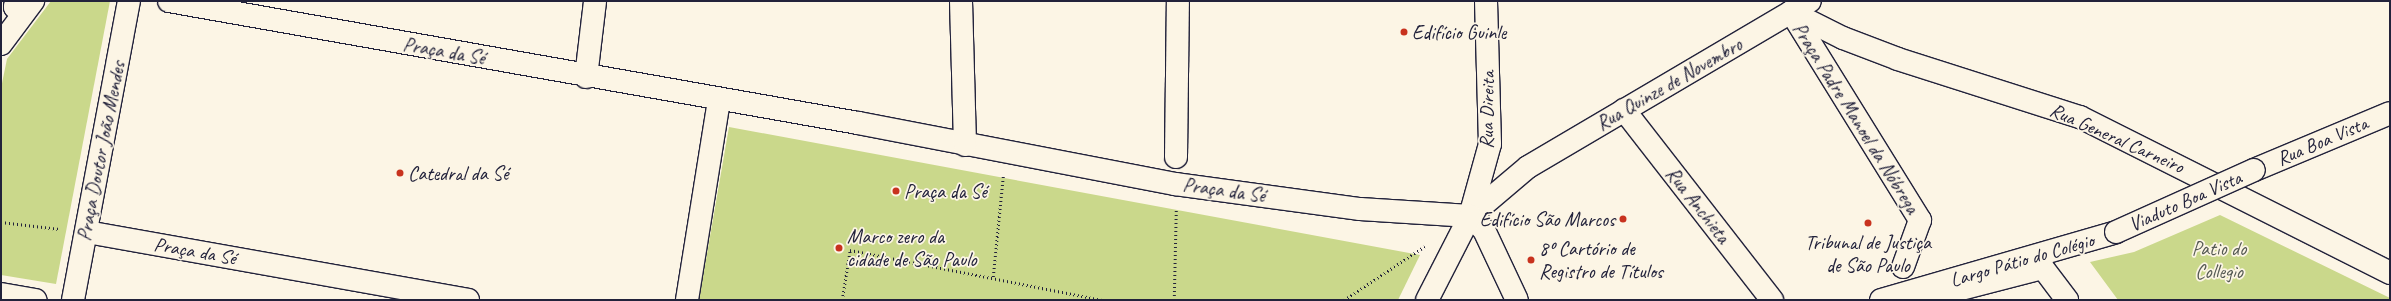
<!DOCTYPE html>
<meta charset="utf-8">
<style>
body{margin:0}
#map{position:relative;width:2391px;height:301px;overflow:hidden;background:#fcf5e5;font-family:Caveat,sans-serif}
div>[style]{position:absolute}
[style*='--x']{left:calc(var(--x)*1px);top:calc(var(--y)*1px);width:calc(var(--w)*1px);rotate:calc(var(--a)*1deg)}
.green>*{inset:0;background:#cad88b}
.path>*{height:2.5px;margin-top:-1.25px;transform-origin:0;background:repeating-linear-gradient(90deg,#22223b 0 1px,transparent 0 4px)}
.roads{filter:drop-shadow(1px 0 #22223b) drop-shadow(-1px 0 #22223b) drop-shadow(0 1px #22223b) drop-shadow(0 -1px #22223b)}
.minor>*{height:22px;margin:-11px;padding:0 11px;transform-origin:11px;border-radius:11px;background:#fcf5e5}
.major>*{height:22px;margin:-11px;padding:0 11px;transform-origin:11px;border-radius:11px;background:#fcf5e5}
.bridges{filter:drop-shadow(1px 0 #22223b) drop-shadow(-1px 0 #22223b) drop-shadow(0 1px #22223b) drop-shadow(0 -1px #22223b)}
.major-bridge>*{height:22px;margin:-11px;padding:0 11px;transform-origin:11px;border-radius:11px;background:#fcf5e5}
.dots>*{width:11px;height:11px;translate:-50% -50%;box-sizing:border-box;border:2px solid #fcf5e5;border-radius:50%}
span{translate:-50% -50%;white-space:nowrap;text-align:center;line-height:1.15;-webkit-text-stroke:3.5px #fcf5e5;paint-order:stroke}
.poi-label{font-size:20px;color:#22223b}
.left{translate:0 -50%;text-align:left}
.right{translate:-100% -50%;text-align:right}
.street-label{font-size:20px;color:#22223b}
.park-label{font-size:20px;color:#545953}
.frame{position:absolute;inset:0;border:2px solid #22223b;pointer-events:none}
</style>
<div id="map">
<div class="green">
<i style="clip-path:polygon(51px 1px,110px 1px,56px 284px,1px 275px,1px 88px,7px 59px)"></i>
<i style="clip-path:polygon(729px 127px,1420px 255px,1398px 300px,699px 300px)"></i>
<i style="clip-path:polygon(2220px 215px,2390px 298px,2390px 300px,2118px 300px,2090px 262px,2134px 252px)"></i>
</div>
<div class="path">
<i style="--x:1;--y:222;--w:59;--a:6.8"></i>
<i style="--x:993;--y:277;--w:101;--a:-84.3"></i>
<i style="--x:842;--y:300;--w:51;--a:-80.9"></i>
<i style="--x:850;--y:250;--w:258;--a:11.2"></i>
<i style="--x:1174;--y:300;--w:91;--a:-88.7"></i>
<i style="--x:1344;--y:300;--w:97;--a:-33.7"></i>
</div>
<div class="roads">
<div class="minor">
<i style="--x:16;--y:1;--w:6;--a:99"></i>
<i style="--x:15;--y:7;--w:8;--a:-50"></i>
<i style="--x:1791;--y:12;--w:58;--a:26.6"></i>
<i style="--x:1843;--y:38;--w:59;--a:20.9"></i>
<i style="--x:1898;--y:59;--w:191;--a:17.7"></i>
<i style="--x:2080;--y:117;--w:347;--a:26.7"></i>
<i style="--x:1791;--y:12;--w:245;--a:58.2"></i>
<i style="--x:1920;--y:220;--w:50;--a:109.9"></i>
<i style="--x:586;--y:77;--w:77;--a:-83.2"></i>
<i style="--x:1624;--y:110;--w:241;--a:52.1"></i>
<i style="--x:1176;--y:157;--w:156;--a:-89.3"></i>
<i style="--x:1470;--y:216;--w:76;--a:-40.2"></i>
<i style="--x:1528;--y:167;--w:327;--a:-30.5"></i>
<i style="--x:1470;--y:216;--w:75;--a:-74.5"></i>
<i style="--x:1490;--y:144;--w:143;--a:-91.6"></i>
<i style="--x:1470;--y:216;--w:20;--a:45"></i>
<i style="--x:1484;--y:230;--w:77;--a:64.8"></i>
<i style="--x:87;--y:232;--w:387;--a:10.1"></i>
<i style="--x:687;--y:300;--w:202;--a:-80.9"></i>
<i style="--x:1918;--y:300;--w:129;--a:-14.4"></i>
<i style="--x:2043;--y:268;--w:40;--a:53"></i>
</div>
<div class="major">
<i style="--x:169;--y:1;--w:700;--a:10.04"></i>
<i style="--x:858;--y:123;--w:323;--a:10.9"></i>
<i style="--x:1175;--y:184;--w:187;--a:7.7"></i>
<i style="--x:1360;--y:209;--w:110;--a:3.6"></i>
<i style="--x:1470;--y:216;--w:94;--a:117.1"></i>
<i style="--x:961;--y:1;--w:144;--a:88.4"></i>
<i style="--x:1;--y:44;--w:54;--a:-53.3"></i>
<i style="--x:2254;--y:170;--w:147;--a:-22.7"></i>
<i style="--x:1;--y:294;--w:35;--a:10"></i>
<i style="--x:73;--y:300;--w:304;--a:-79.4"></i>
<i style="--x:1881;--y:300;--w:245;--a:-16.1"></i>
</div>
</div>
<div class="bridges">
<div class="major-bridge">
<i style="--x:2116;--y:232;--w:151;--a:-24.2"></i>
</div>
</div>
<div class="dots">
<i style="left:1404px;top:32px;background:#c8321e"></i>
<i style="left:400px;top:173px;background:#c8321e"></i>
<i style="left:896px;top:191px;background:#c8321e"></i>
<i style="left:1623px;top:219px;background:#c8321e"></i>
<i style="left:1868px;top:223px;background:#c8321e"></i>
<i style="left:839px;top:248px;background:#c8321e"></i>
<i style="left:1531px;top:260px;background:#c8321e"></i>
</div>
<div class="poi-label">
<span class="left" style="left:1412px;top:32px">Edifício Guinle</span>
<span class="left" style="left:408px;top:173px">Catedral da Sé</span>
<span class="left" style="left:904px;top:191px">Praça da Sé</span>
<span class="right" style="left:1615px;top:219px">Edifício São Marcos</span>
<span class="left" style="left:847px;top:248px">Marco zero da<br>cidade de São Paulo</span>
<span style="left:1868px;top:254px">Tribunal de Justiça<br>de São Paulo</span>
<span class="left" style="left:1539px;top:260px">8º Cartório de<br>Registro de Títulos</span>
</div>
<div class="street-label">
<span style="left:444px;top:51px;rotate:10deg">Praça da Sé</span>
<span style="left:1669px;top:84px;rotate:-30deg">Rua Quinze de Novembro</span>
<span style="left:1487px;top:110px;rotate:-89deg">Rua Direita</span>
<span style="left:1856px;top:118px;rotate:58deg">Praça Padre Manoel da Nóbrega</span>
<span style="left:2117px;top:138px;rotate:24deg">Rua General Carneiro</span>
<span style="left:2322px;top:141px;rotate:-23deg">Rua Boa Vista</span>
<span style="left:101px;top:151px;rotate:-79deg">Praça Doutor João Mendes</span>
<span style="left:1224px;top:190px;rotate:8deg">Praça da Sé</span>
<span style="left:2185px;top:201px;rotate:-24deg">Viaduto Boa Vista</span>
<span style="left:1698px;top:205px;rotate:52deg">Rua Anchieta</span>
<span style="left:195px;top:251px;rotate:10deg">Praça da Sé</span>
<span style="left:2022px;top:260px;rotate:-16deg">Largo Pátio do Colégio</span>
</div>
<div class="park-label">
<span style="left:2219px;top:260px">Patio do<br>Collegio</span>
</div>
<div class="frame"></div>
</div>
